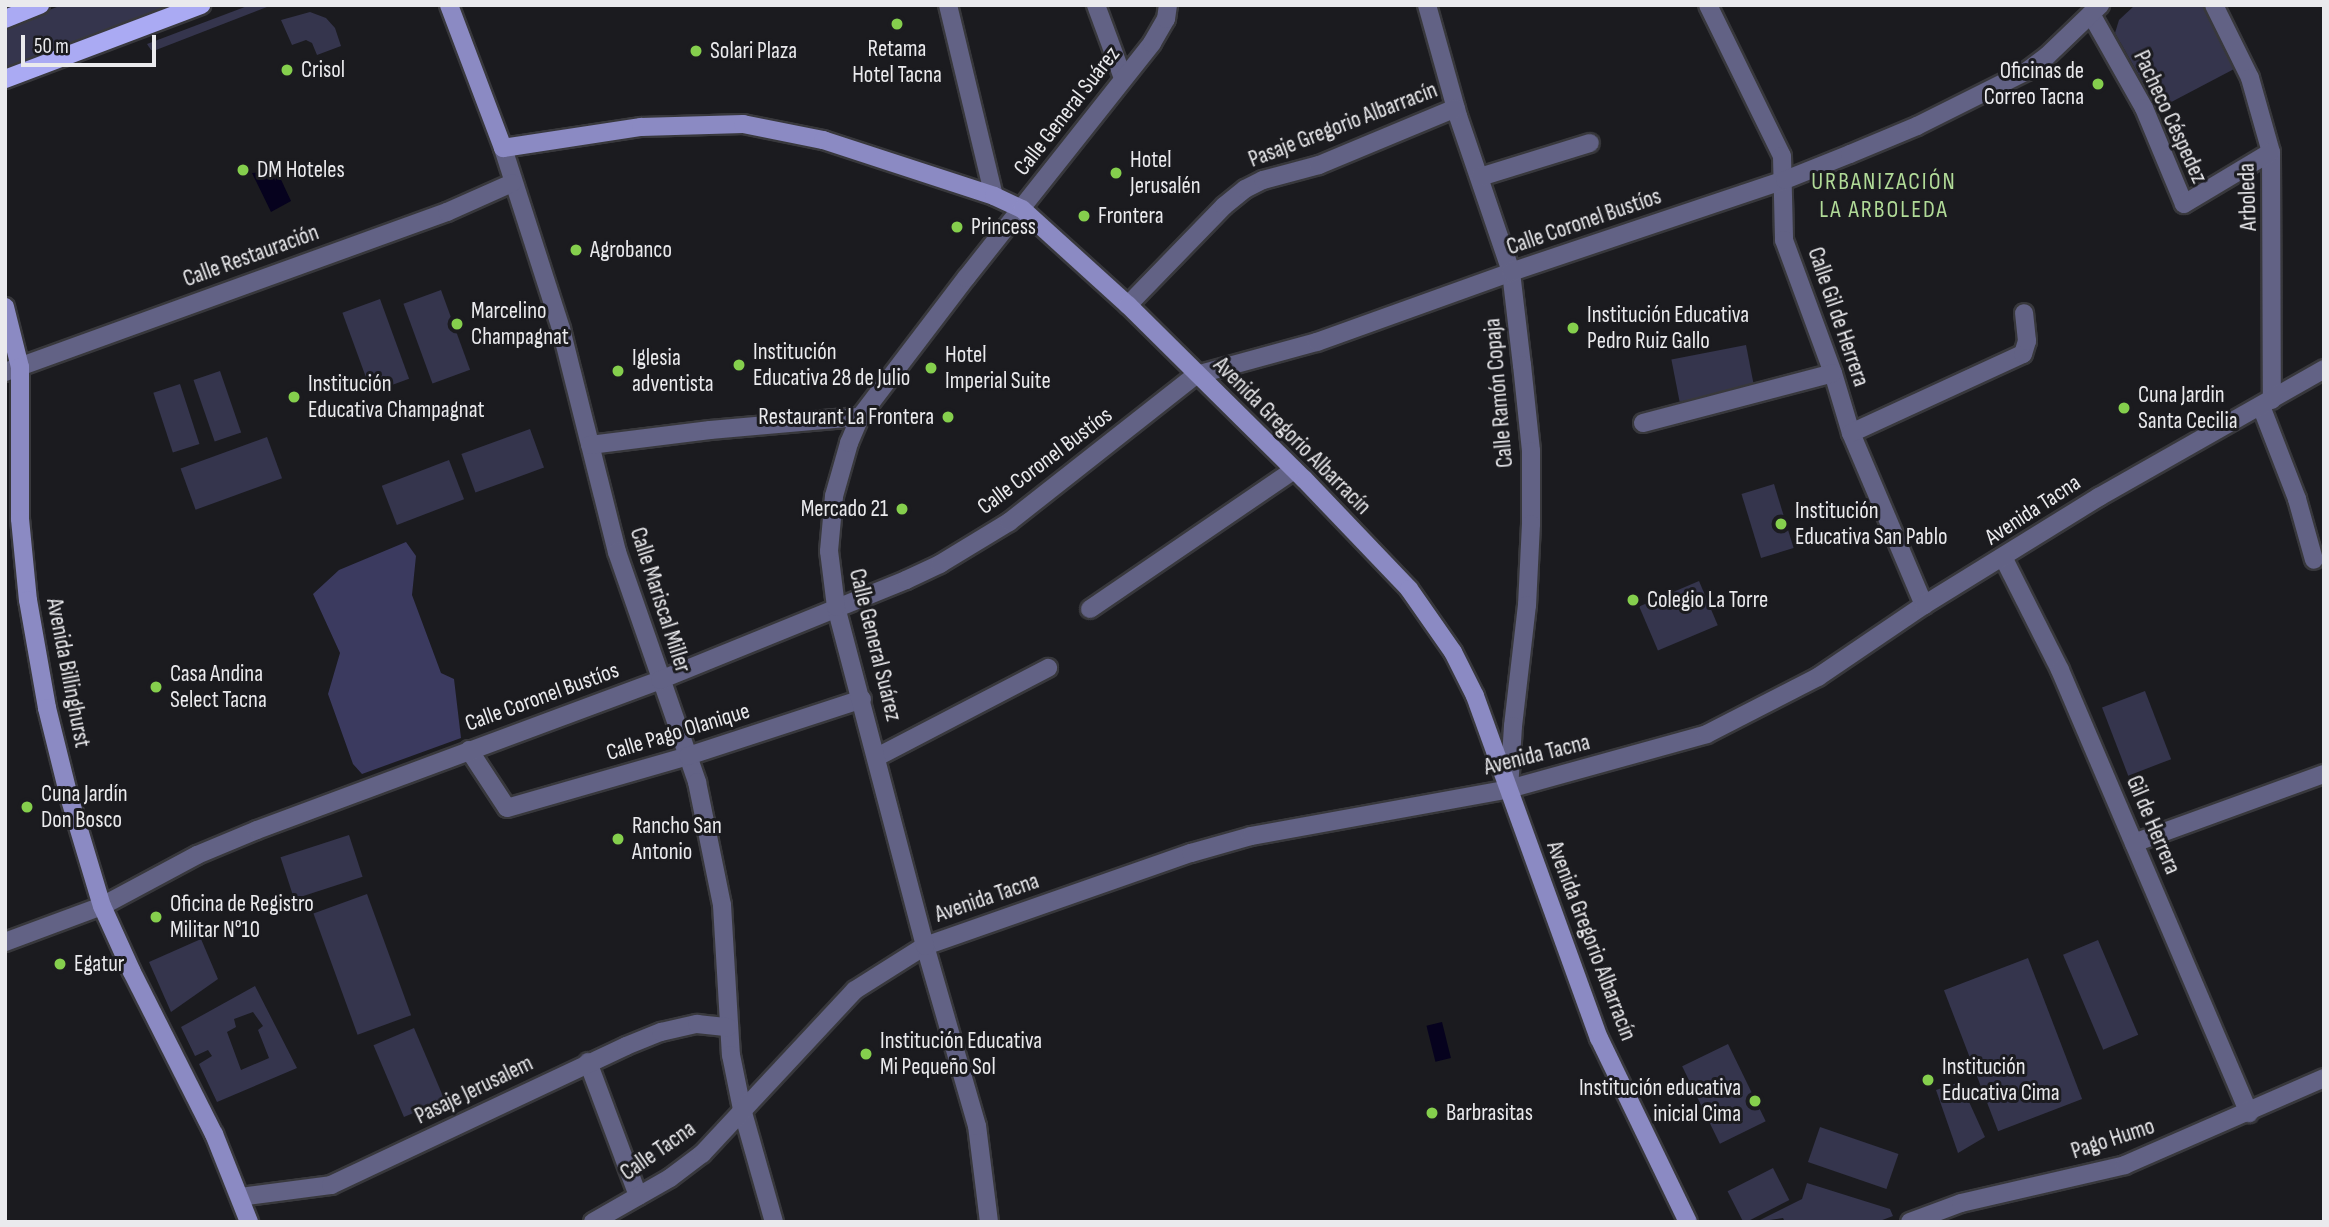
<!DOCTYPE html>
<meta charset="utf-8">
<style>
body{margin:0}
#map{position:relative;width:2329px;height:1227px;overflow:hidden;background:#1b1b1f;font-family:"Sofia Sans Condensed",sans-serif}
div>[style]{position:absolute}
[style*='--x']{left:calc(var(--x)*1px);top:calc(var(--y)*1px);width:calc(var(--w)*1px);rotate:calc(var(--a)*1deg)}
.green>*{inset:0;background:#35354d;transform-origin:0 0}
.forest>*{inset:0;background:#3b3a5f}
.water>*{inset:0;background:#06021e;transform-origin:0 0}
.roads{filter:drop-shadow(2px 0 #38383c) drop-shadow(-2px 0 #38383c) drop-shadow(0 2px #38383c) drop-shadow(0 -2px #38383c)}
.street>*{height:18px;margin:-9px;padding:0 9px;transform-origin:9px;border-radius:9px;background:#626285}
.secondary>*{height:18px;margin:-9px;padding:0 9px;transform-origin:9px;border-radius:9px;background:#8b8ac3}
.primary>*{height:18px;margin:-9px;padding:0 9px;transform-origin:9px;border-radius:9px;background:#aaaaf3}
.dots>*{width:19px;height:19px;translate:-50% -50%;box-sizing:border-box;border:4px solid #1b1b1f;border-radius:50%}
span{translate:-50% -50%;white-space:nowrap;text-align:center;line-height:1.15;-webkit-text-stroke:6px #1b1b1f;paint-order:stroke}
.poi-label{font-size:23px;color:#eaeaed}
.left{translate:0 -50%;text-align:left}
.right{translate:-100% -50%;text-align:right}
.street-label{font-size:23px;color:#eaeaed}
.neighbourhood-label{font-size:24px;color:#b1db98;letter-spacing:2px}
.frame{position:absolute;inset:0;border:7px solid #eaeaed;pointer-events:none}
.scale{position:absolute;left:21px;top:35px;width:135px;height:32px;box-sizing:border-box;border:4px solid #eaeaed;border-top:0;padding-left:9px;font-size:21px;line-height:24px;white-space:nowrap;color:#eaeaed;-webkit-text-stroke:5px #1b1b1f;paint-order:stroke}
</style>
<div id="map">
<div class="green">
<i style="clip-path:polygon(62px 5px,172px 5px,5px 69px,5px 27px)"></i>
<i style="clip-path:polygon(250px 5px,272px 5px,156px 50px,151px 50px,147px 44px)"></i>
<i style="clip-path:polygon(2135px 5px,2202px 5px,2215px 22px,2236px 68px,2158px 109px,2115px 33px,2119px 20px)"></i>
<i style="clip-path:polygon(310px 12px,326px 18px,335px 28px,341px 46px,317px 55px,312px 43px,306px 40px,292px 45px,281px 20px)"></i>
<i style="left:441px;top:290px;width:85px;height:40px;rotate:70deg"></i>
<i style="left:380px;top:299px;width:85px;height:40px;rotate:70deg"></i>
<i style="left:1746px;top:345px;width:43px;height:76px;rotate:79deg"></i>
<i style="left:220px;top:371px;width:65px;height:28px;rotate:71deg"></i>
<i style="left:180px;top:384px;width:63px;height:28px;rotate:72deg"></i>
<i style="left:530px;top:429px;width:41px;height:73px;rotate:70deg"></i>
<i style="left:267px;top:437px;width:44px;height:92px;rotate:70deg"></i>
<i style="left:449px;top:460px;width:42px;height:72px;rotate:69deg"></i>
<i style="left:1774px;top:484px;width:67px;height:34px;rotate:73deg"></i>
<i style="left:1699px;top:581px;width:48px;height:65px;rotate:67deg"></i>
<i style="left:2145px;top:691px;width:73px;height:46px;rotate:69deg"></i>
<i style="left:349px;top:835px;width:44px;height:72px;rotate:72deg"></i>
<i style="left:367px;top:894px;width:129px;height:57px;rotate:70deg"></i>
<i style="clip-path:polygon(201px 939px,218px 979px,171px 1012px,149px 962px)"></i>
<i style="left:2098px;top:940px;width:103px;height:38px;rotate:67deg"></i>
<i style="left:2028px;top:958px;width:151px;height:90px;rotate:69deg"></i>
<i style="clip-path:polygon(evenodd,255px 986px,297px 1068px,217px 1102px,199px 1064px,212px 1056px,208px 1050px,195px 1056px,181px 1027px,255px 986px,253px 1012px,263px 1026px,258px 1030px,269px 1058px,241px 1070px,227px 1032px,236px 1027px,234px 1019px,253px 1012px)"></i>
<i style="left:414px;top:1028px;width:78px;height:44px;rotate:67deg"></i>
<i style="left:1728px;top:1044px;width:86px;height:51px;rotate:64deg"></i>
<i style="clip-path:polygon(1960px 1082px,1985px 1137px,1958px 1153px,1936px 1090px)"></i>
<i style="left:1820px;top:1127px;width:83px;height:37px;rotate:19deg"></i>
<i style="left:1773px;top:1168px;width:36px;height:51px;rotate:63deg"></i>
<i style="clip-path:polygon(1807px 1183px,1890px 1209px,1893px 1216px,1877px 1222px,1785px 1222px,1783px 1218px,1756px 1222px,1802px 1199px)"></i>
</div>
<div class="forest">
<i style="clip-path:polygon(406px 542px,416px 556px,412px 595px,441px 673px,454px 679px,461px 738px,362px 774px,353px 764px,328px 694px,340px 653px,313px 594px,339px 570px)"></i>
</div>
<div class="water">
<i style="clip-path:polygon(277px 171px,291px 201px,271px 212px,252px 173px)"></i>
<i style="left:1442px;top:1022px;width:37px;height:16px;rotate:76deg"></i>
</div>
<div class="roads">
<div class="street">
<i style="--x:948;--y:5;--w:196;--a:76.5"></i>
<i style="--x:1096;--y:5;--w:78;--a:69.7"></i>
<i style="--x:1427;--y:5;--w:115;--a:74.4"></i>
<i style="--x:1458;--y:116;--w:165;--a:71.2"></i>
<i style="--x:1511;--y:272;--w:94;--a:83.3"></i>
<i style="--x:1522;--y:365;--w:86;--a:84"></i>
<i style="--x:1531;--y:451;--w:73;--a:90"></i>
<i style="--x:1531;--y:524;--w:81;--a:92.8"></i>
<i style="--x:1527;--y:605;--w:122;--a:96.6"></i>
<i style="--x:1513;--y:726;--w:63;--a:93.6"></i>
<i style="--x:1708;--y:5;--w:168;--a:63.9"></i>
<i style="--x:1782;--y:156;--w:84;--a:88.6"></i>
<i style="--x:1784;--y:240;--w:142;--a:69.8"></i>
<i style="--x:1833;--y:373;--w:63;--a:73.3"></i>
<i style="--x:1851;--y:433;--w:187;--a:67"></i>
<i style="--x:2214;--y:5;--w:81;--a:63.7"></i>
<i style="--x:2250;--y:78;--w:77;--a:74.2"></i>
<i style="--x:2271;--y:152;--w:248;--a:89.8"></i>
<i style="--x:2091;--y:14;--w:108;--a:60.6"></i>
<i style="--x:2144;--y:108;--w:104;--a:67.4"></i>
<i style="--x:2184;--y:204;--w:101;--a:-30.9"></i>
<i style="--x:503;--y:148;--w:190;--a:72.2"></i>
<i style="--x:561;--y:329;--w:230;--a:75.9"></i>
<i style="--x:617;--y:552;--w:244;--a:70.8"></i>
<i style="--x:697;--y:782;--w:126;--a:78.5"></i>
<i style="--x:722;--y:905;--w:150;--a:86.6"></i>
<i style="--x:731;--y:1055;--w:55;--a:78.5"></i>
<i style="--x:742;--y:1109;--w:117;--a:74.2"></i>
<i style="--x:1480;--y:177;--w:115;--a:-17.2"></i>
<i style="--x:1128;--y:305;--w:138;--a:-45.9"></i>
<i style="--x:1224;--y:206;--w:27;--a:-39"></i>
<i style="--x:1245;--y:189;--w:20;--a:-27"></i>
<i style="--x:1263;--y:180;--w:58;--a:-15"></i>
<i style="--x:1319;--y:165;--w:148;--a:-22.6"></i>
<i style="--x:5;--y:372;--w:470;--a:-19.9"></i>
<i style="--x:447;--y:212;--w:71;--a:-24"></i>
<i style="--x:2261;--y:406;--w:100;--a:68.8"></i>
<i style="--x:2297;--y:499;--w:63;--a:74.4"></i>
<i style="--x:1643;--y:423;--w:196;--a:-14.7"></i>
<i style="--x:1851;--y:433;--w:189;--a:-24.7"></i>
<i style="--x:2023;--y:354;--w:14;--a:-73"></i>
<i style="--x:2027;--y:341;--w:28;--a:-96"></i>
<i style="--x:590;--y:445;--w:121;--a:-7.1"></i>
<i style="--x:710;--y:430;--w:151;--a:-5"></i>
<i style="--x:2004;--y:559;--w:124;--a:63.2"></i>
<i style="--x:2060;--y:670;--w:482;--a:66.9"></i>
<i style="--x:1090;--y:609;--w:247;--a:-34.3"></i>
<i style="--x:469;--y:750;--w:69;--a:56.8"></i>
<i style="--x:507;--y:808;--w:188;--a:-16"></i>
<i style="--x:688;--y:756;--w:183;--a:-18.1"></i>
<i style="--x:877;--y:757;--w:193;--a:-27.5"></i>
<i style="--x:2134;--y:843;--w:202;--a:-20"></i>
<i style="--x:5;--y:942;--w:103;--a:-20.4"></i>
<i style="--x:102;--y:906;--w:108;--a:-28.2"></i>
<i style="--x:197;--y:855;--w:65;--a:-22.6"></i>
<i style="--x:257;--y:830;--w:430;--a:-20.4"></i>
<i style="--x:660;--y:680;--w:266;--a:-22.1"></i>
<i style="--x:906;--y:580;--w:38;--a:-25"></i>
<i style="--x:940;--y:564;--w:81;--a:-31.3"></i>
<i style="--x:1009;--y:522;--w:238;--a:-38.2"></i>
<i style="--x:1196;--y:375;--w:125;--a:-15.3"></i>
<i style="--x:1317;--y:342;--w:206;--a:-19.8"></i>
<i style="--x:1511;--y:272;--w:289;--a:-18.6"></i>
<i style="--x:1785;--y:180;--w:70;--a:-21.8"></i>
<i style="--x:1850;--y:154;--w:73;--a:-22.7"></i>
<i style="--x:1917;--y:126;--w:123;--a:-26.6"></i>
<i style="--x:2027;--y:71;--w:25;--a:-37"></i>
<i style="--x:2047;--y:56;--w:74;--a:-43.9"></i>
<i style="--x:588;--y:1062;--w:143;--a:69.5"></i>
<i style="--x:240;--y:1197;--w:92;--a:-7.5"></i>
<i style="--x:331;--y:1185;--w:326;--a:-25.2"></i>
<i style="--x:626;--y:1046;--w:38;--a:-22"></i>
<i style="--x:661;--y:1032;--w:37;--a:-13"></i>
<i style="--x:697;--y:1024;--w:31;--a:6"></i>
<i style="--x:593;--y:1222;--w:89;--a:-29.7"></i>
<i style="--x:670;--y:1178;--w:40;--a:-37"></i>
<i style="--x:702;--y:1154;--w:224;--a:-47"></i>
<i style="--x:855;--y:990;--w:83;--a:-32.2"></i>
<i style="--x:925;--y:946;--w:282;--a:-19.3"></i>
<i style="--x:1191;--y:853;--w:62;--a:-15.8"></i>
<i style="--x:1251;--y:836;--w:262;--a:-10.3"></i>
<i style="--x:1509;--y:789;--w:205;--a:-15.5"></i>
<i style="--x:1707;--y:734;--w:125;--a:-27.2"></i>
<i style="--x:1818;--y:677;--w:128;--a:-34.2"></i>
<i style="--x:1924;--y:605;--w:206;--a:-31.7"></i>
<i style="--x:2099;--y:497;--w:259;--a:-29.6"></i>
<i style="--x:989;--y:1222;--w:97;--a:-97.1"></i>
<i style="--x:977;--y:1126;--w:187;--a:-106.1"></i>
<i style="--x:925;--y:946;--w:350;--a:-104.7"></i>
<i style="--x:836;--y:607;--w:56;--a:-97.1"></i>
<i style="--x:829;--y:551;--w:55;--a:-84.8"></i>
<i style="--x:834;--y:496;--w:55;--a:-74.2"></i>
<i style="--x:849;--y:443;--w:28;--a:-67"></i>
<i style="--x:860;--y:417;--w:175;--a:-52.7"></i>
<i style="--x:966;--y:278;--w:300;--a:-51.6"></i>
<i style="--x:1152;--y:43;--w:28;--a:-60"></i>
<i style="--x:1166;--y:19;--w:14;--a:-82"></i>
<i style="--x:1910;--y:1222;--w:54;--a:-20.4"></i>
<i style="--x:1961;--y:1203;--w:168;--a:-13"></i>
<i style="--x:2125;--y:1165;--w:217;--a:-23.6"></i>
</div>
<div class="secondary">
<i style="--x:449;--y:5;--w:153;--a:69.3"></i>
<i style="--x:503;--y:148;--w:140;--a:-8.7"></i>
<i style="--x:641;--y:127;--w:102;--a:-1.7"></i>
<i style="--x:743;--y:124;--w:82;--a:11.3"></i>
<i style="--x:823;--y:140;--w:180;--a:18.1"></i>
<i style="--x:994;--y:196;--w:31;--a:25"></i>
<i style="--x:1022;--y:209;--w:143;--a:42.2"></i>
<i style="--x:1128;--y:305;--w:247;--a:44.7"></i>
<i style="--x:1304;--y:479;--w:152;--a:46.3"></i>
<i style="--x:1409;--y:589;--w:77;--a:55.1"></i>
<i style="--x:1453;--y:652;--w:49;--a:63.4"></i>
<i style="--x:1475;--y:696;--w:364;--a:70.1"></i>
<i style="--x:1599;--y:1038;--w:204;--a:64.2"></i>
<i style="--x:5;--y:307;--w:62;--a:76"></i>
<i style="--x:20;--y:367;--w:152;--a:90"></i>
<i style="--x:20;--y:519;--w:81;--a:84.4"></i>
<i style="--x:28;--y:600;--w:110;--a:80"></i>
<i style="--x:47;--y:708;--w:88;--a:76.1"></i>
<i style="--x:68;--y:793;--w:118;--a:73.3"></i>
<i style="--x:102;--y:906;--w:72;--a:65.6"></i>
<i style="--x:132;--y:972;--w:182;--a:63.2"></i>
<i style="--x:214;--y:1134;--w:95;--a:68.3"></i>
</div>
<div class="primary">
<i style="--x:5;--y:19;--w:38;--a:-22"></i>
<i style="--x:5;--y:79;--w:210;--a:-20.7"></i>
</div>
</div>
<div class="dots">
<i style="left:897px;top:24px;background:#85cf4d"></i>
<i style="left:696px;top:51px;background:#85cf4d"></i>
<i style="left:287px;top:70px;background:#85cf4d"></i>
<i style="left:2098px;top:84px;background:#85cf4d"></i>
<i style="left:243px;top:170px;background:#85cf4d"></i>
<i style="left:1116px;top:173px;background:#85cf4d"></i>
<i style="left:1084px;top:216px;background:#85cf4d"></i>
<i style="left:957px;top:227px;background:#85cf4d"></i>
<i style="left:576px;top:250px;background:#85cf4d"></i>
<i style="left:457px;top:324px;background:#85cf4d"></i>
<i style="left:1573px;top:328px;background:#85cf4d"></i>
<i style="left:739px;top:365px;background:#85cf4d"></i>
<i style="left:931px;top:368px;background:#85cf4d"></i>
<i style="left:618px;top:371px;background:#85cf4d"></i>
<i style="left:294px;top:397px;background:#85cf4d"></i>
<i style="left:2124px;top:408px;background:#85cf4d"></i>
<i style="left:948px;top:417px;background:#85cf4d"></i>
<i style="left:902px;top:509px;background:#85cf4d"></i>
<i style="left:1781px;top:524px;background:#85cf4d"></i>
<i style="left:1633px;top:600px;background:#85cf4d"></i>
<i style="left:156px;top:687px;background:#85cf4d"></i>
<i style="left:27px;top:807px;background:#85cf4d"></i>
<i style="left:618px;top:839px;background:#85cf4d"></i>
<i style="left:156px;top:917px;background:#85cf4d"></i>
<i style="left:60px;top:964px;background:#85cf4d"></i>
<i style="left:866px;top:1054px;background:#85cf4d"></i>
<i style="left:1928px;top:1080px;background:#85cf4d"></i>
<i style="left:1755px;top:1101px;background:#85cf4d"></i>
<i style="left:1432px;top:1113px;background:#85cf4d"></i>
</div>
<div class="poi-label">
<span style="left:897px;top:62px">Retama<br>Hotel Tacna</span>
<span class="left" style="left:710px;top:51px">Solari Plaza</span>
<span class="left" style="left:301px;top:70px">Crisol</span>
<span class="right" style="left:2084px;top:84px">Oficinas de<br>Correo Tacna</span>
<span class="left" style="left:1130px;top:173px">Hotel<br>Jerusalén</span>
<span class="left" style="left:257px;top:170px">DM Hoteles</span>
<span class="left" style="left:1098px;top:216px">Frontera</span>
<span class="left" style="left:971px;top:227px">Princess</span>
<span class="left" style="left:590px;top:250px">Agrobanco</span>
<span class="left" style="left:471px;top:324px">Marcelino<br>Champagnat</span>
<span class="left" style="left:1587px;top:328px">Institución Educativa<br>Pedro Ruiz Gallo</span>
<span class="left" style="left:753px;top:365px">Institución<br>Educativa 28 de Julio</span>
<span class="left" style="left:945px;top:368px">Hotel<br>Imperial Suite</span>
<span class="left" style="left:632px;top:371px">Iglesia<br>adventista</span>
<span class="left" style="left:308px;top:397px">Institución<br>Educativa Champagnat</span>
<span class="left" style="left:2138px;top:408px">Cuna Jardin<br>Santa Cecilia</span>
<span class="right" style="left:934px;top:417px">Restaurant La Frontera</span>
<span class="right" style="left:888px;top:509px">Mercado 21</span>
<span class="left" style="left:1795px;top:524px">Institución<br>Educativa San Pablo</span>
<span class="left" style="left:1647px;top:600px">Colegio La Torre</span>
<span class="left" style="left:170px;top:687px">Casa Andina<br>Select Tacna</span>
<span class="left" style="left:41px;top:807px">Cuna Jardín<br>Don Bosco</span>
<span class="left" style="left:632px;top:839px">Rancho San<br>Antonio</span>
<span class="left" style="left:170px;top:917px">Oficina de Registro<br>Militar N°10</span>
<span class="left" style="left:74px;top:964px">Egatur</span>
<span class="left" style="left:880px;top:1054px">Institución Educativa<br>Mi Pequeño Sol</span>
<span class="left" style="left:1942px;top:1080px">Institución<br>Educativa Cima</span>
<span class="right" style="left:1741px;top:1101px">Institución educativa<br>inicial Cima</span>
<span class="left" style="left:1446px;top:1113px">Barbrasitas</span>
</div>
<div class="street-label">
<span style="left:1067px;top:111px;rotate:-52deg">Calle General Suárez</span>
<span style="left:2170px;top:117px;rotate:65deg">Pacheco Céspedez</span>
<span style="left:1343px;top:125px;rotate:-21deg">Pasaje Gregorio Albarracín</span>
<span style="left:2248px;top:197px;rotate:-92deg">Arboleda</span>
<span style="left:1584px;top:222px;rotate:-19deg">Calle Coronel Bustíos</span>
<span style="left:251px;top:256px;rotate:-20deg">Calle Restauración</span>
<span style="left:1838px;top:317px;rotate:71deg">Calle Gil de Herrera</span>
<span style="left:1499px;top:393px;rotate:-95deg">Calle Ramón Copaja</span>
<span style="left:1292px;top:436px;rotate:45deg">Avenida Gregorio Albarracín</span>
<span style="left:1045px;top:461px;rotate:-37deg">Calle Coronel Bustíos</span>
<span style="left:2033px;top:510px;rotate:-33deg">Avenida Tacna</span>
<span style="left:660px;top:600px;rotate:72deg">Calle Mariscal Miller</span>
<span style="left:875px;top:645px;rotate:76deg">Calle General Suárez</span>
<span style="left:68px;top:673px;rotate:79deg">Avenida Billinghurst</span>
<span style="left:542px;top:697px;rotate:-20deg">Calle Coronel Bustíos</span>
<span style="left:678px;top:732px;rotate:-17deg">Calle Pago Olanique</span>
<span style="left:1537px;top:755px;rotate:-14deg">Avenida Tacna</span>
<span style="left:2153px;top:825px;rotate:67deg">Gil de Herrera</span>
<span style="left:987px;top:898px;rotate:-19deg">Avenida Tacna</span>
<span style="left:1591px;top:941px;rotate:69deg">Avenida Gregorio Albarracín</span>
<span style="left:474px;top:1090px;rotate:-26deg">Pasaje Jerusalem</span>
<span style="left:2113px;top:1139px;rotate:-18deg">Pago Humo</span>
<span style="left:658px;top:1151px;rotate:-35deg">Calle Tacna</span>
</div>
<div class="neighbourhood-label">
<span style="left:1884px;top:196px">URBANIZACIÓN<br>LA ARBOLEDA</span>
</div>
<div class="frame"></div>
<div class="scale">50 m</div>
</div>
